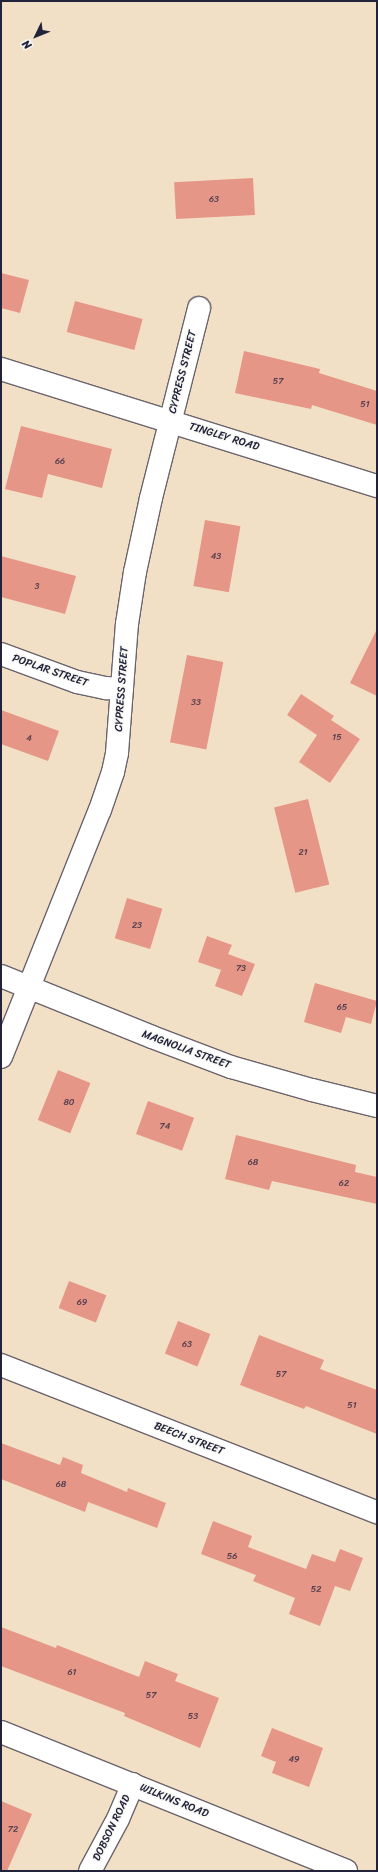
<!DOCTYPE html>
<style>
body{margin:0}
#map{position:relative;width:378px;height:1872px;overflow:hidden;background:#f2e0c6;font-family:Sriracha,sans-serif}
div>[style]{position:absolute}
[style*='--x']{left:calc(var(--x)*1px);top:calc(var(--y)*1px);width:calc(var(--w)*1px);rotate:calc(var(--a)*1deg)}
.building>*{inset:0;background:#e69687;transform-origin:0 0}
.roads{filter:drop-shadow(1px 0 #6b646c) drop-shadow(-1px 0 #6b646c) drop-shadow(0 1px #6b646c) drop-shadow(0 -1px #6b646c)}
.minor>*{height:22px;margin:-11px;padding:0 11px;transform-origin:11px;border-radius:11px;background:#fff}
span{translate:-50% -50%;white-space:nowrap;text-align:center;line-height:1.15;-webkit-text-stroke:3px #f6f6f2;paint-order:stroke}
.number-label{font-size:9px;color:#533f4e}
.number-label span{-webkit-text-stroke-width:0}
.street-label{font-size:11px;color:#22223b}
.frame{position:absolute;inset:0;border:2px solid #22223b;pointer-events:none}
.north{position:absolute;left:16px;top:16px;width:40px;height:40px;-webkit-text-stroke:3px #f6f6f2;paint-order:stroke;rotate:227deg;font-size:11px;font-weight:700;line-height:16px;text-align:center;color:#22223b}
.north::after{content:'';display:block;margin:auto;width:14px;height:18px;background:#22223b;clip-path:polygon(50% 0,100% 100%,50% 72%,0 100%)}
</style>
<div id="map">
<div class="building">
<i style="left:253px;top:178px;width:37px;height:79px;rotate:87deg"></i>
<i style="clip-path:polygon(1px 273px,29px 280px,20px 313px,1px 308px)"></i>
<i style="left:75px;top:301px;width:70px;height:32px;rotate:15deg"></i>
<i style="clip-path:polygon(244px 351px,320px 369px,319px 373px,377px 391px,377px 425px,312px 405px,311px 409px,235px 393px)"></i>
<i style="clip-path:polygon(21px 426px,112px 449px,102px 488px,48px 474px,42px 498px,5px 489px)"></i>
<i style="left:205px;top:520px;width:36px;height:67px;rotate:10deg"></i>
<i style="clip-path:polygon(1px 556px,76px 576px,65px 614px,1px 597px)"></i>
<i style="clip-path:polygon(377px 629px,377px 696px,350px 683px)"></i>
<i style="left:187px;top:655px;width:37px;height:89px;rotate:11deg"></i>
<i style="clip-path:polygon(301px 694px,334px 716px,331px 720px,360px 739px,330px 783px,299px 762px,317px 735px,287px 715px)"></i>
<i style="clip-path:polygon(1px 710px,59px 731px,48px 761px,1px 744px)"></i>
<i style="left:308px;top:799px;width:88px;height:35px;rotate:76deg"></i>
<i style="left:127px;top:898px;width:37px;height:42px;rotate:17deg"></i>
<i style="clip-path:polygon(207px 936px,232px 945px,228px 954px,255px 964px,242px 996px,215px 986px,221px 970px,198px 962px)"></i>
<i style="clip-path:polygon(315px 983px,377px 1001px,371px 1024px,346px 1017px,341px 1033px,304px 1022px)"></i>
<i style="left:58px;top:1070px;width:35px;height:54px;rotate:22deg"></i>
<i style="left:148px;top:1101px;width:49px;height:35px;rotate:20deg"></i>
<i style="clip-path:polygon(236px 1135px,356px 1165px,355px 1172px,377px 1177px,377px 1204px,272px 1181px,269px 1190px,225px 1179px)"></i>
<i style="left:69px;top:1281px;width:40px;height:29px;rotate:21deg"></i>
<i style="left:178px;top:1321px;width:35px;height:35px;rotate:22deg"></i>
<i style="clip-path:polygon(259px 1335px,324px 1360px,320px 1369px,377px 1390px,377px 1434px,306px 1406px,304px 1409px,240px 1385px)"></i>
<i style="clip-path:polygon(1px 1443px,60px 1465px,63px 1457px,83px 1465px,81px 1473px,127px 1492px,128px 1488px,166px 1503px,157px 1528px,88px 1502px,85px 1512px,1px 1479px)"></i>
<i style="clip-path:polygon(213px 1521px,252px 1536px,248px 1547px,306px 1569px,312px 1554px,335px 1562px,340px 1549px,363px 1558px,350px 1591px,335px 1586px,320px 1626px,289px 1614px,295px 1598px,253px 1581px,256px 1575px,201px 1554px)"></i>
<i style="clip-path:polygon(1px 1627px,56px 1648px,57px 1645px,139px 1677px,145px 1661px,178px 1674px,175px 1681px,219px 1698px,200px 1748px,124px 1716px,125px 1713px,1px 1666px)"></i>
<i style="clip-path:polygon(272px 1728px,323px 1748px,309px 1787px,272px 1773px,276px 1762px,261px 1756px)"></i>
<i style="clip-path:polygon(1px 1801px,32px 1814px,7px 1871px,1px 1871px)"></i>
</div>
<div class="roads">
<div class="minor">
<i style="--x:1;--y:369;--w:394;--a:17.3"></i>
<i style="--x:1;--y:654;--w:81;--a:20.2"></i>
<i style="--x:77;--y:682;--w:30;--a:12"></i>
<i style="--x:106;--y:688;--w:16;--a:4"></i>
<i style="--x:1;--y:976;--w:163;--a:22"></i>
<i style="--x:152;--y:1037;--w:85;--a:20.8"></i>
<i style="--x:231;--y:1067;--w:84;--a:15.9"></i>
<i style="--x:312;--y:1090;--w:67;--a:13.8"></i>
<i style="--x:1;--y:1057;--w:266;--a:-68.2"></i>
<i style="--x:100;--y:810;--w:40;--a:-71.1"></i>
<i style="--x:113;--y:772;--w:19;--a:-78"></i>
<i style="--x:117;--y:753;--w:129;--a:-85.6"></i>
<i style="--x:127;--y:624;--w:53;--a:-81.3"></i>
<i style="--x:135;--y:572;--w:76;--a:-77.8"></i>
<i style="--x:151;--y:498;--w:196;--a:-75.8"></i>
<i style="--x:1;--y:1365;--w:404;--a:21.4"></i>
<i style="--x:1;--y:1732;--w:372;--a:21.9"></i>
<i style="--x:90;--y:1871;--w:59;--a:-61.7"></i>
<i style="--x:118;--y:1819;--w:38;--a:-67"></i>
</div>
</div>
<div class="number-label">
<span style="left:214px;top:199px">63</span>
<span style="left:278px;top:381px">57</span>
<span style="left:365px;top:404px">51</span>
<span style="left:60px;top:461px">66</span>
<span style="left:216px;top:556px">43</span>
<span style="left:37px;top:586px">3</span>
<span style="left:196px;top:702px">33</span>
<span style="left:337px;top:737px">15</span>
<span style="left:29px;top:738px">4</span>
<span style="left:303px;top:852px">21</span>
<span style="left:137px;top:925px">23</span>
<span style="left:241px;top:968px">73</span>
<span style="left:342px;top:1007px">65</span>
<span style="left:69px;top:1102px">80</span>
<span style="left:165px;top:1126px">74</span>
<span style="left:253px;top:1162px">68</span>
<span style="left:344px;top:1183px">62</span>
<span style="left:82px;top:1302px">69</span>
<span style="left:187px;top:1344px">63</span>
<span style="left:281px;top:1374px">57</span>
<span style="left:352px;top:1405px">51</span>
<span style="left:61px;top:1484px">68</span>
<span style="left:232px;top:1556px">56</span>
<span style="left:316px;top:1589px">52</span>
<span style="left:72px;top:1672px">61</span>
<span style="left:151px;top:1695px">57</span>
<span style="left:193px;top:1716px">53</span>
<span style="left:294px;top:1759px">49</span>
<span style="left:13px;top:1829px">72</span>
</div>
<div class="street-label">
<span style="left:183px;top:372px;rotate:-76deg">CYPRESS STREET</span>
<span style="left:224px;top:437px;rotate:17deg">TINGLEY ROAD</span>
<span style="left:50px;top:671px;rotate:19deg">POPLAR STREET</span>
<span style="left:122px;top:689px;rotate:-86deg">CYPRESS STREET</span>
<span style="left:186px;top:1050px;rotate:20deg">MAGNOLIA STREET</span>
<span style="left:189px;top:1439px;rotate:21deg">BEECH STREET</span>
<span style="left:174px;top:1801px;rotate:22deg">WILKINS ROAD</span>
<span style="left:112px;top:1828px;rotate:-64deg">DOBSON ROAD</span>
</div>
<div class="frame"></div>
<div class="north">N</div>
</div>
